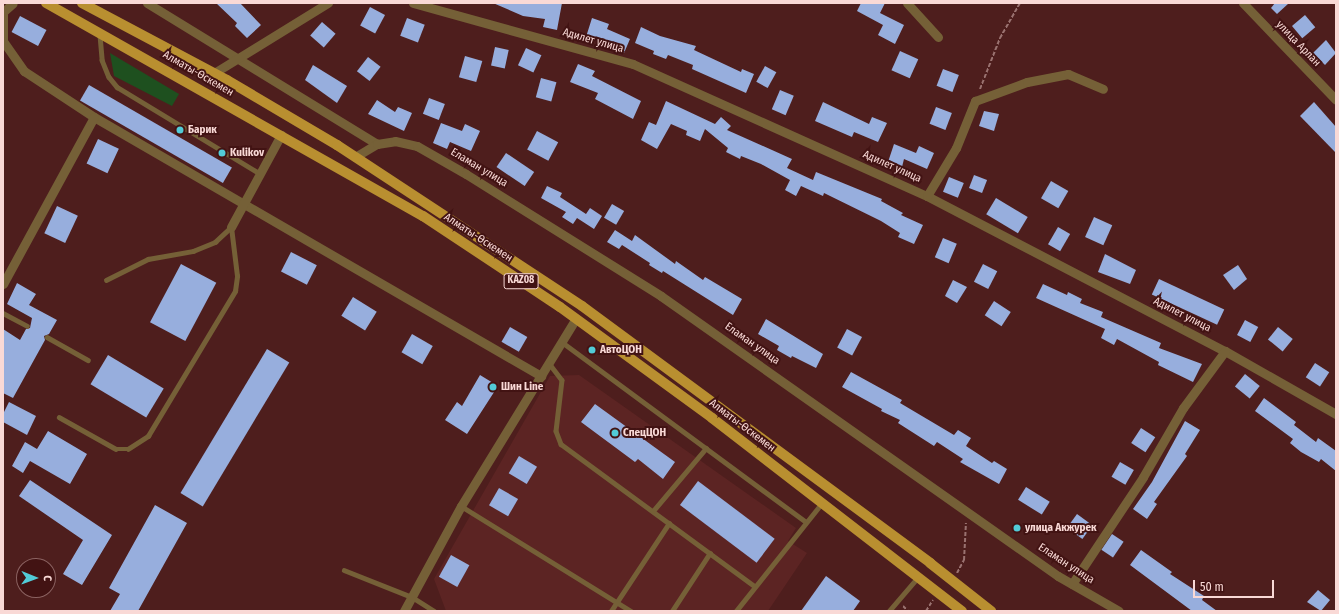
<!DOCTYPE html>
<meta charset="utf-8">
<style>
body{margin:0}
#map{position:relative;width:1339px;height:614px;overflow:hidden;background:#4e1e1d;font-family:"Fira Sans Condensed",sans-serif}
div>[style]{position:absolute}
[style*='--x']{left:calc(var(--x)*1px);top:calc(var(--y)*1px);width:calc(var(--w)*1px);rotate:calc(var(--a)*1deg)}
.built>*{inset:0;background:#5c2423}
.green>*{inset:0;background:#1e501f}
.building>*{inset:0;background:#97aedd;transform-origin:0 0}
.path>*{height:2px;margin-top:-1px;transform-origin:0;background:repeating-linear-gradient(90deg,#9a7270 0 4px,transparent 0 6px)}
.service>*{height:4.5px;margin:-2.25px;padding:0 2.25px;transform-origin:2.25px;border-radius:2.25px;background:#756037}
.minor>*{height:9px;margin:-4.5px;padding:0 4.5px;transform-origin:4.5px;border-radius:4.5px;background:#756037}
.primary>*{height:10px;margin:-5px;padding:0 5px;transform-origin:5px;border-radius:5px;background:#b98f30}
.dots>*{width:11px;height:11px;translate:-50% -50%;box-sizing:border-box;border:2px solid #421313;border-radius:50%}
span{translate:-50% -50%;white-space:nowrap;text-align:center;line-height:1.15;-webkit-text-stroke:4px #421313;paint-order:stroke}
.shield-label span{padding:1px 3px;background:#421313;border:1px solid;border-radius:3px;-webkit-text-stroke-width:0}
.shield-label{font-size:10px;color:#f9d9d6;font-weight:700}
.street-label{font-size:11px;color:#f9d9d6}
.poi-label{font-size:11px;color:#f9d9d6;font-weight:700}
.left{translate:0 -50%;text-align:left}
.frame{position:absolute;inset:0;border:4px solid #f9d9d6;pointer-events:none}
.north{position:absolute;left:16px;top:558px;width:40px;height:40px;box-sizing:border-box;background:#421313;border:1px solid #8b6261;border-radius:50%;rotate:91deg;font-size:11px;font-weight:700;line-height:16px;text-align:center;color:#f9d9d6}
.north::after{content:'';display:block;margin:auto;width:14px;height:18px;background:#52cbd7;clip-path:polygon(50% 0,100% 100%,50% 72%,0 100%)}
.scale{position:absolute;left:1193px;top:580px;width:81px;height:18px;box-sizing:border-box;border:2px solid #f9d9d6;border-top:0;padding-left:5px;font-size:12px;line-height:14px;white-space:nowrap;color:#f9d9d6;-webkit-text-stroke:3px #421313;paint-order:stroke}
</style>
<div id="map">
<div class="built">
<i style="clip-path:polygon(579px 375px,796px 528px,788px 541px,807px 553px,768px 611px,446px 611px,434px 579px,550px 376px)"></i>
</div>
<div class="green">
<i style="clip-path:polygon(110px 53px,179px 94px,172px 106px,114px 76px)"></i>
</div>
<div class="building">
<i style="clip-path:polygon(216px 3px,240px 3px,261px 25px,247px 38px,235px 26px,237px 23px)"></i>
<i style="clip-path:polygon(493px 3px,562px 3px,557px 30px,543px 27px,545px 19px,523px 16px)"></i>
<i style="clip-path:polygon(861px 3px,885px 3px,880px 13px,904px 25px,895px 44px,878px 35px,883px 25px,857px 11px)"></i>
<i style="clip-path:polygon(1275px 3px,1289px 3px,1277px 14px,1271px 8px)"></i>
<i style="left:370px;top:7px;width:17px;height:21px;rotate:28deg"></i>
<i style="left:1305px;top:15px;width:16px;height:17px;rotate:50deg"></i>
<i style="left:20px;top:16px;width:30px;height:18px;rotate:28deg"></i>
<i style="left:407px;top:18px;width:19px;height:19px;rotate:21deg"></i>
<i style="clip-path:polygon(592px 18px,609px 24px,607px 29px,630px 39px,624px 53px,586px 37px)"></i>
<i style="left:322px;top:22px;width:18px;height:18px;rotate:41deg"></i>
<i style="clip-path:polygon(641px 27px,660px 36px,696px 46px,694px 50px,741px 72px,742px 69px,754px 74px,746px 93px,692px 69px,693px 65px,668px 55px,666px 59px,653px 54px,654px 51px,635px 43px)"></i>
<i style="clip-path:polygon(1326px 40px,1336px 53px,1325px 65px,1313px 53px)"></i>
<i style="left:495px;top:47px;width:14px;height:19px;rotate:12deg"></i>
<i style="left:526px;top:48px;width:17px;height:19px;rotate:25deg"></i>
<i style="left:900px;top:51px;width:20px;height:21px;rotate:24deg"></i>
<i style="left:465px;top:56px;width:18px;height:22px;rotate:16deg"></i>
<i style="left:368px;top:57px;width:16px;height:18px;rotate:38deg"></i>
<i style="clip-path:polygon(578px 64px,595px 71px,592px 76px,641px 101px,633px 119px,595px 99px,598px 93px,570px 82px)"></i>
<i style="clip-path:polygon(313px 65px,347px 86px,337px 103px,305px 80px)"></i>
<i style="left:765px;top:66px;width:13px;height:18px;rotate:29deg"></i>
<i style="left:943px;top:69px;width:17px;height:18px;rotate:21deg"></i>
<i style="left:541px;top:78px;width:16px;height:20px;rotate:15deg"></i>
<i style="left:89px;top:85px;width:165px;height:18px;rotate:30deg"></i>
<i style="left:780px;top:90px;width:15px;height:21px;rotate:23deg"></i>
<i style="left:429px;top:98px;width:17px;height:17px;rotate:21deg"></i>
<i style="clip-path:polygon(377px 100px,395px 112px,398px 107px,412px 113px,404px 131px,368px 114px)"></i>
<i style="clip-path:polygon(666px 101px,715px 124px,721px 117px,731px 126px,727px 130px,792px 159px,787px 168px,813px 180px,816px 172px,882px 199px,881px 201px,903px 213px,901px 215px,923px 225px,914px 244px,898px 237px,900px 233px,881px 221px,824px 193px,823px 196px,801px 186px,796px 196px,785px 190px,790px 180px,761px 164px,741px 156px,740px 159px,726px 152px,728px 148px,705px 129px,700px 141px,686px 135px,687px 131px,671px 124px,657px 149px,641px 140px,649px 122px,656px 125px)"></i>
<i style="clip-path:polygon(823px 102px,869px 124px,872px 117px,887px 123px,878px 142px,854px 132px,852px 137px,815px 121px)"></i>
<i style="clip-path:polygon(1314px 102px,1336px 127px,1336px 153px,1300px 116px)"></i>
<i style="left:936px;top:107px;width:17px;height:18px;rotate:21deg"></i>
<i style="clip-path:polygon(984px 111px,999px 114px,994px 131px,979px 126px)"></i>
<i style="clip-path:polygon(441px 123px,462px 131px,465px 124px,480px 131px,471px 151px,450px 142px,447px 149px,433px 143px)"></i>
<i style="left:537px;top:131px;width:24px;height:21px;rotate:28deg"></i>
<i style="left:98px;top:139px;width:23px;height:27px;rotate:25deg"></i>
<i style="clip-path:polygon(894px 144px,916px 153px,919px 146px,934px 153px,927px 169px,904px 159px,902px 167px,888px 162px)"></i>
<i style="left:506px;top:153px;width:34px;height:17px;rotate:34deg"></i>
<i style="left:974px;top:175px;width:14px;height:14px;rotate:21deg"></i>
<i style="left:949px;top:177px;width:16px;height:16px;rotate:22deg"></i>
<i style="left:1051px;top:181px;width:20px;height:20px;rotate:30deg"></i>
<i style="clip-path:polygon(547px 186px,562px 193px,560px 197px,586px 214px,590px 208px,602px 216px,594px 229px,577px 218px,573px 224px,562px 217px,566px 212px,541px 198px)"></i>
<i style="left:996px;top:198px;width:37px;height:19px;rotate:31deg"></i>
<i style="left:612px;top:204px;width:14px;height:16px;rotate:30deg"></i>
<i style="left:57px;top:206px;width:23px;height:30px;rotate:25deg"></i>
<i style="left:1094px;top:217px;width:20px;height:22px;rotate:24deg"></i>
<i style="left:1058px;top:227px;width:14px;height:20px;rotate:30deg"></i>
<i style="clip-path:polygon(615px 230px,632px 241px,635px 235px,675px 264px,676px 261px,703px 280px,705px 277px,742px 299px,733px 315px,663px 271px,662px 273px,649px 265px,650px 263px,622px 245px,619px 249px,607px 242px)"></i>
<i style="left:943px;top:238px;width:15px;height:21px;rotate:23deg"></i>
<i style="left:291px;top:252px;width:29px;height:22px;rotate:27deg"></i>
<i style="clip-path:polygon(1105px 254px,1136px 270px,1130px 284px,1098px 272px)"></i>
<i style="left:181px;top:264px;width:40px;height:66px;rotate:28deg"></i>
<i style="left:983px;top:264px;width:16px;height:20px;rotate:27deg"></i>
<i style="clip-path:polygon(1238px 265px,1247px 279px,1234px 290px,1223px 275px)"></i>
<i style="left:1159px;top:279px;width:72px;height:17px;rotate:25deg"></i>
<i style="clip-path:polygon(953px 280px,967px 287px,957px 303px,945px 296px)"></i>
<i style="clip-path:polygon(17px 283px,36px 294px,29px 305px,57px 320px,49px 334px,44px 336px,45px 340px,13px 398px,3px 393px,3px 329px,20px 340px,26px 329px,30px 328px,32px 318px,7px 304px)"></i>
<i style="clip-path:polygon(1043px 284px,1067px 295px,1068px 292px,1082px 299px,1080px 303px,1103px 312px,1101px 317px,1161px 343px,1159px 348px,1202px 364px,1193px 382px,1158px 365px,1159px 362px,1117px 339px,1114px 345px,1101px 338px,1105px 329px,1036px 298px)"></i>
<i style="left:353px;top:297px;width:28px;height:22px;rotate:32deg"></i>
<i style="left:994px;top:301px;width:20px;height:17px;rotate:33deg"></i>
<i style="clip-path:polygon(766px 319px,823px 354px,816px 368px,792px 356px,791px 358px,777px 350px,779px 346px,758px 334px)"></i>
<i style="left:1245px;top:320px;width:15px;height:17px;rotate:28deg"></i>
<i style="left:510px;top:327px;width:20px;height:17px;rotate:30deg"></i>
<i style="left:1278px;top:327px;width:19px;height:16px;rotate:39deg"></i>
<i style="left:847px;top:329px;width:17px;height:21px;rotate:28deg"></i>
<i style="left:412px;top:334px;width:24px;height:21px;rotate:30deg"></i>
<i style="left:267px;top:349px;width:26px;height:168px;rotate:31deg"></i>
<i style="left:108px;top:355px;width:65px;height:34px;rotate:31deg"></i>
<i style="left:1315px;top:363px;width:17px;height:17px;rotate:33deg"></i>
<i style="clip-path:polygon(851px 372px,902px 400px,900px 403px,954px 435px,958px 430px,971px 438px,966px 446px,992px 463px,994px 461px,1007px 469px,999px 484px,960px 462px,963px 459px,937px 442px,934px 446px,898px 423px,900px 420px,881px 411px,882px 409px,842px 387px)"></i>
<i style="left:1245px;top:374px;width:19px;height:16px;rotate:39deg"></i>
<i style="clip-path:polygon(480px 375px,498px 386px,467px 434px,445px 420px,457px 402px,462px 406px)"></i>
<i style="clip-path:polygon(1264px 398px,1296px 422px,1294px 425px,1316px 442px,1318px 438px,1336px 451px,1336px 471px,1321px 459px,1319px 462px,1301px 452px,1290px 443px,1293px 439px,1255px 411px)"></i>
<i style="clip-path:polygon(9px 402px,36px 416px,27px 435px,3px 422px,3px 414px)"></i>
<i style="clip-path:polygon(595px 404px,675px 462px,663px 479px,638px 459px,635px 462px,581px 422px)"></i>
<i style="clip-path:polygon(1185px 421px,1200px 430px,1185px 454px,1187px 456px,1154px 502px,1157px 504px,1147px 519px,1133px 509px,1152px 482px)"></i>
<i style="left:1141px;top:428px;width:17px;height:18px;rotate:33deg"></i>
<i style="clip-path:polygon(48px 431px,87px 454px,70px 484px,30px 461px,23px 473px,12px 466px,25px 442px,37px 449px)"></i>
<i style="left:519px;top:456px;width:21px;height:20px;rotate:31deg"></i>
<i style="left:1120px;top:462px;width:16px;height:17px;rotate:30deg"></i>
<i style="clip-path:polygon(30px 480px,112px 535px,82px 585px,63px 574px,83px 540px,19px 496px)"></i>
<i style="left:698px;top:481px;width:96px;height:30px;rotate:37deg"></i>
<i style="left:1026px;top:487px;width:28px;height:15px;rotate:32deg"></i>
<i style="left:499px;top:488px;width:22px;height:20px;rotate:30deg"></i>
<i style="clip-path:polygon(155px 505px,187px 523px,138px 611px,110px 611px,120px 594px,109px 588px)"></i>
<i style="left:1077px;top:514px;width:19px;height:17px;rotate:36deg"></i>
<i style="left:1112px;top:534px;width:14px;height:19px;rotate:34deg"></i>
<i style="clip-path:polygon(1141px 550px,1172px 572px,1170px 574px,1204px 596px,1202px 600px,1217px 611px,1192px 611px,1130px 565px)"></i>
<i style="left:451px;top:555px;width:21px;height:25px;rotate:29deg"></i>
<i style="clip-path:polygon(826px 576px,860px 601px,853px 611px,801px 611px)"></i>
<i style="clip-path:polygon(1318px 590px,1330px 600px,1321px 611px,1307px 602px)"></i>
</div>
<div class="path">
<i style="--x:980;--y:89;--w:55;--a:-68.6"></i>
<i style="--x:1000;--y:38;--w:40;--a:-60.3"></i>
<i style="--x:957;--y:573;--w:15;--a:-62"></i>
<i style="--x:964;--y:560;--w:37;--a:-87"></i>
<i style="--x:903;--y:606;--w:7;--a:45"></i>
<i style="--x:926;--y:611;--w:13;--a:-58"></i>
</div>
<div class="service">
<i style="--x:100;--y:35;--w:25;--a:85"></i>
<i style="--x:102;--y:60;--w:18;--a:68"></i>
<i style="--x:109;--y:77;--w:13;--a:51"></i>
<i style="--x:117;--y:87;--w:166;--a:31.2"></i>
<i style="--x:106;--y:280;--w:47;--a:-26.6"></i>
<i style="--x:148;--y:259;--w:46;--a:-10.1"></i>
<i style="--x:193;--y:251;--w:24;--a:-22"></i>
<i style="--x:215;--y:242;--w:22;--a:-43"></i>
<i style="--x:3;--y:313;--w:27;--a:28"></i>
<i style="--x:47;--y:337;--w:47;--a:29.3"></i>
<i style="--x:562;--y:342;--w:303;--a:36.4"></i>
<i style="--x:549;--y:363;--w:21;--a:53"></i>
<i style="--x:562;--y:380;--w:51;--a:96.7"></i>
<i style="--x:556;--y:431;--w:14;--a:69"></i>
<i style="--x:561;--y:444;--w:240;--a:36.3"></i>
<i style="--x:59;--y:417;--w:65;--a:29.3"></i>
<i style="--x:116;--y:449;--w:12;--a:0"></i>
<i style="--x:128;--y:449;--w:24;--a:-33"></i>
<i style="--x:148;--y:436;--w:169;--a:-59"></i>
<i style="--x:235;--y:291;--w:15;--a:-82"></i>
<i style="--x:237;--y:276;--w:49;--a:-97"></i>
<i style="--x:461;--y:506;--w:200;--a:31.7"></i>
<i style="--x:653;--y:511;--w:82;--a:-49.9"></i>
<i style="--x:344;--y:570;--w:73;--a:21.7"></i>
<i style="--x:412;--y:597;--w:26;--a:32"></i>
<i style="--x:611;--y:611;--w:105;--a:-56.6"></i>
<i style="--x:672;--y:611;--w:69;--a:-56.8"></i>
<i style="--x:736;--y:611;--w:138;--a:-51.5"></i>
<i style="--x:889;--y:611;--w:45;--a:-49.5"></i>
</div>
<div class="minor">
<i style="--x:147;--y:3;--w:270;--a:31.5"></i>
<i style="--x:413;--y:3;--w:228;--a:15.5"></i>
<i style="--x:633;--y:64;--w:322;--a:24.2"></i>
<i style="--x:927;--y:196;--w:336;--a:27.5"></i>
<i style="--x:1225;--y:351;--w:128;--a:29.6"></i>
<i style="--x:907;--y:3;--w:46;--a:47.6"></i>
<i style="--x:1243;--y:3;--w:134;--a:46.2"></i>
<i style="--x:3;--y:40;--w:28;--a:-90"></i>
<i style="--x:3;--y:12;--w:13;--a:-42"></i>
<i style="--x:3;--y:41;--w:37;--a:55"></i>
<i style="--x:24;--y:71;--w:84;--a:33.3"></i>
<i style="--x:94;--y:117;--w:517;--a:30.09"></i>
<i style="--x:214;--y:73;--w:134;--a:-31.6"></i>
<i style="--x:355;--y:157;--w:26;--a:-31"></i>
<i style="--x:377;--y:144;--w:18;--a:-9"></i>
<i style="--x:395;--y:141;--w:23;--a:13"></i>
<i style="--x:417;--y:146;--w:56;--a:29.7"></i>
<i style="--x:466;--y:174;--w:230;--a:32"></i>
<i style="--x:661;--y:296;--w:486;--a:35.2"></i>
<i style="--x:1058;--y:576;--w:70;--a:29.8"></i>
<i style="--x:927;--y:196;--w:56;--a:-58.9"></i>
<i style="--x:956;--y:148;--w:51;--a:-68"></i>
<i style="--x:975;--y:101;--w:55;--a:-20.1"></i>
<i style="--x:1027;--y:82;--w:42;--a:-11"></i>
<i style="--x:1068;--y:74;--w:38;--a:23"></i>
<i style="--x:231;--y:227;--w:105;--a:-61.5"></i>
<i style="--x:3;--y:284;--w:190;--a:-61.4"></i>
<i style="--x:1072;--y:584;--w:128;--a:-56.4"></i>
<i style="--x:1143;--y:477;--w:80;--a:-59.9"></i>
<i style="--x:1183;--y:408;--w:71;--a:-53.6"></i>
<i style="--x:404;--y:611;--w:119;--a:-61.5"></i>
<i style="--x:461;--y:506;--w:220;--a:-58.5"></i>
</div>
<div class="primary">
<i style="--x:46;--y:3;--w:433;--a:29.5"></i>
<i style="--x:423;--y:216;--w:164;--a:33.6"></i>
<i style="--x:560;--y:307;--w:188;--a:36.1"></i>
<i style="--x:712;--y:418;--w:316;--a:37.7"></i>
<i style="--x:82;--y:3;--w:164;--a:28"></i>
<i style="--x:227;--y:80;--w:128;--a:30.6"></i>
<i style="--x:337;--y:145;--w:293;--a:33.3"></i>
<i style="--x:582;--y:306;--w:433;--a:36.4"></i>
<i style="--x:930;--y:563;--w:78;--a:38.2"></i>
</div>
<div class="dots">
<i style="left:180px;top:130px;background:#52cbd7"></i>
<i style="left:222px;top:153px;background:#52cbd7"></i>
<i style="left:592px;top:350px;background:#52cbd7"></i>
<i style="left:493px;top:387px;background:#52cbd7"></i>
<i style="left:615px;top:433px;background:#52cbd7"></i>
<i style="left:1017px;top:528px;background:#52cbd7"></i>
</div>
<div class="shield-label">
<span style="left:521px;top:281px">KAZ08</span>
</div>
<div class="street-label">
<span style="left:593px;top:41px;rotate:16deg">Адилет улица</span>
<span style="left:1298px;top:44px;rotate:46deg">улица Арлан</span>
<span style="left:198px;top:74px;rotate:30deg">Алматы-Өскемен</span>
<span style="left:892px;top:167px;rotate:24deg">Адилет улица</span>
<span style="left:479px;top:168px;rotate:31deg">Еламан улица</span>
<span style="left:478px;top:238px;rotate:33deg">Алматы-Өскемен</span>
<span style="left:1182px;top:315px;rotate:27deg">Адилет улица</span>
<span style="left:752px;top:344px;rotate:35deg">Еламан улица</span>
<span style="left:742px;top:426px;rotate:37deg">Алматы-Өскемен</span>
<span style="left:1066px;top:564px;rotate:33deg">Еламан улица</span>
</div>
<div class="poi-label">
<span class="left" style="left:188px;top:130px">Барик</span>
<span class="left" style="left:230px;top:153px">Kulikov</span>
<span class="left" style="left:600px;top:350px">АвтоЦОН</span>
<span class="left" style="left:501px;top:387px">Шин Line</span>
<span class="left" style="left:623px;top:433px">СпецЦОН</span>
<span class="left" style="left:1025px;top:528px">улица Акжурек</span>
</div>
<div class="frame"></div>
<div class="north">С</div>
<div class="scale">50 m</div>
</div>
